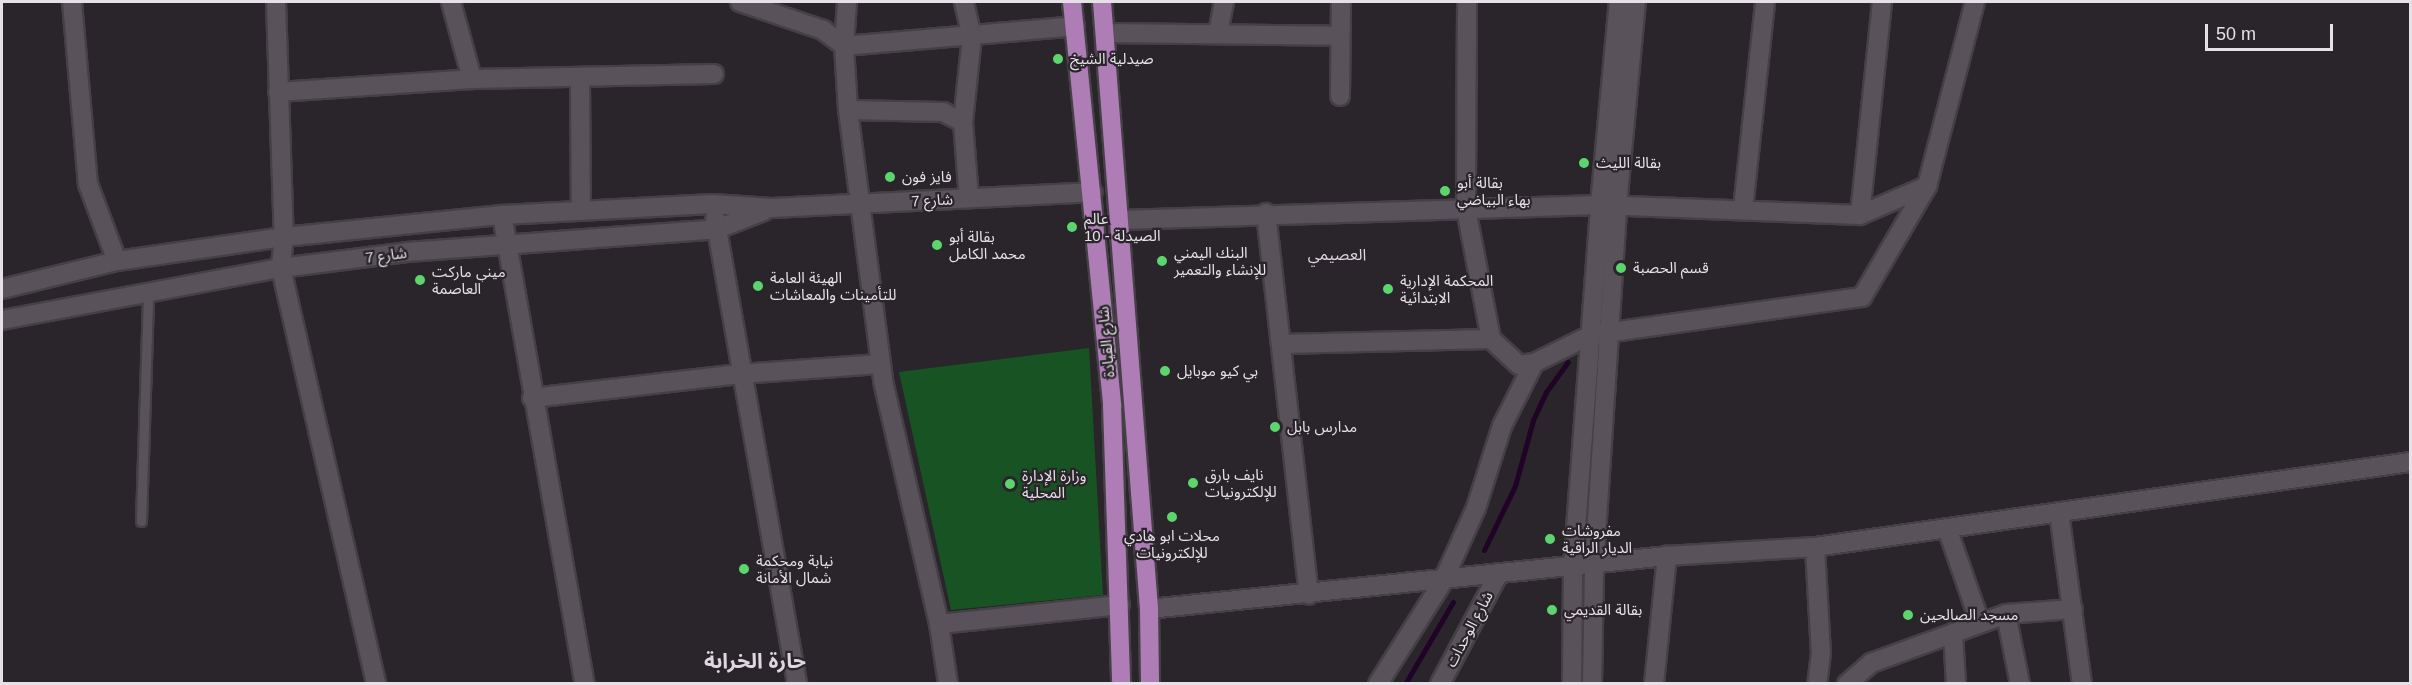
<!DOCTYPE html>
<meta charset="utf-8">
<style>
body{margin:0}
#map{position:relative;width:2412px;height:685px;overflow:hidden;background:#2a242b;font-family:Helvetica,"Noto Sans Arabic",sans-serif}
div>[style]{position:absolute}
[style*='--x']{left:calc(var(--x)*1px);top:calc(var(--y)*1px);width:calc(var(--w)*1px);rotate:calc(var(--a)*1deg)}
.stream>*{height:5px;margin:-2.5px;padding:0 2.5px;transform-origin:2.5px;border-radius:2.5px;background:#200326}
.building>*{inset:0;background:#185423}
.roads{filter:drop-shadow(2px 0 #454046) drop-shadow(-2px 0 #454046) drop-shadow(0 2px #454046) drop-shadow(0 -2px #454046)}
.lane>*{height:9px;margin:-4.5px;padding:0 4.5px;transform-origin:4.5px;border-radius:4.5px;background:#59525a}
.street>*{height:18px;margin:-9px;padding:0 9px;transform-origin:9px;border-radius:9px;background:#59525a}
.primary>*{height:18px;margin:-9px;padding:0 9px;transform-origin:9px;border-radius:9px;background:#ae7db6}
.dots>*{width:16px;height:16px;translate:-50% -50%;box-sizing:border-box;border:3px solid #2a242b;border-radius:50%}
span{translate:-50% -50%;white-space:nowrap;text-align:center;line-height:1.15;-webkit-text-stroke:4.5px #2a242b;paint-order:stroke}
.poi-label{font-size:15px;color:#e5e1e6}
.left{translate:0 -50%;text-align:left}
.street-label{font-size:15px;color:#e5e1e6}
.neighbourhood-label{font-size:16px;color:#ded6e0}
.district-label{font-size:21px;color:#ded6e0;font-weight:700}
.frame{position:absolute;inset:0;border:3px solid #e5e1e6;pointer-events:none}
.scale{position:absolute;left:2205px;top:24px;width:128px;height:27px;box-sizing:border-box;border:3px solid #e5e1e6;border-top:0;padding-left:8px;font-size:18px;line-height:21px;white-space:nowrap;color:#e5e1e6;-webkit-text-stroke:4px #2a242b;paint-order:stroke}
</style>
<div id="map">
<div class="stream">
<i style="--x:1484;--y:550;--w:71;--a:-64.2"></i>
<i style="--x:1515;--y:486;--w:68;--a:-74.7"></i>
<i style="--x:1533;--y:420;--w:31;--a:-65"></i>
<i style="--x:1546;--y:392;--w:37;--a:-54"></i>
<i style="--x:1405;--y:684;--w:95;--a:-59.7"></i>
</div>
<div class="building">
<i style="clip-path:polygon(1089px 348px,1103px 595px,951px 610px,899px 372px)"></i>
</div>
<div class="roads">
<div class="lane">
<i style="--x:141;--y:521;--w:229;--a:-88.2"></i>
</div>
<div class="street">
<i style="--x:72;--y:2;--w:183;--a:85"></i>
<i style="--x:88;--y:184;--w:82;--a:69.4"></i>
<i style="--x:276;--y:2;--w:235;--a:88.1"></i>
<i style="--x:284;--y:237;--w:31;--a:96"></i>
<i style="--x:281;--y:268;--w:427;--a:77.1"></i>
<i style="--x:451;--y:2;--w:80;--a:74.7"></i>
<i style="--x:740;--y:2;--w:88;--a:18.6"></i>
<i style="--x:823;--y:30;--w:26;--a:37"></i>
<i style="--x:844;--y:46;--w:232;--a:-4.9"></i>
<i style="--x:847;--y:2;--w:44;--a:93.9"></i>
<i style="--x:844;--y:46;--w:64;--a:86.4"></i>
<i style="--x:848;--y:110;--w:273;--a:82.6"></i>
<i style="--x:883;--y:381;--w:249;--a:77"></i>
<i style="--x:1467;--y:2;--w:207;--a:90.3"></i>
<i style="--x:1466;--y:209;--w:132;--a:79.1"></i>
<i style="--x:1491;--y:339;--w:38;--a:43"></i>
<i style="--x:1519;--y:365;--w:15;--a:-8"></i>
<i style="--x:1106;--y:33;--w:234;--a:0.7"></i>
<i style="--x:1218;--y:33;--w:32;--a:-79"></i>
<i style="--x:580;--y:79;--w:130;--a:89.6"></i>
<i style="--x:278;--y:92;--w:194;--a:-3.8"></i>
<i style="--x:472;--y:79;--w:242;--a:-1.2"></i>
<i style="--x:1340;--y:96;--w:94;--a:-89.4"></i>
<i style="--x:848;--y:110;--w:95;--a:1.2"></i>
<i style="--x:943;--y:112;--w:22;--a:27"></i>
<i style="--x:963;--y:122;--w:76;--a:85.5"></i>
<i style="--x:963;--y:122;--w:85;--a:-84"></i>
<i style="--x:972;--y:37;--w:36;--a:-103"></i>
<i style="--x:1743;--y:209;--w:208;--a:-83.9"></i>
<i style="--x:1266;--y:213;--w:384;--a:83.6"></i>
<i style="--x:502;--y:215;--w:476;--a:80"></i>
<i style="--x:1860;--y:215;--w:214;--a:-84.1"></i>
<i style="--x:715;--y:218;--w:473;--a:80"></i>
<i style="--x:1120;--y:220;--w:480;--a:-1.8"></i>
<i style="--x:1600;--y:205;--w:260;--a:2.2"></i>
<i style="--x:1860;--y:215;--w:73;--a:-23.4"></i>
<i style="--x:2;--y:289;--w:118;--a:-13.7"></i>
<i style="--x:117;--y:261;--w:169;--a:-8.2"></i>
<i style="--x:284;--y:237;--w:219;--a:-5.8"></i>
<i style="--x:502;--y:215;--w:211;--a:-3"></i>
<i style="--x:713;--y:204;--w:58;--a:3.9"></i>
<i style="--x:771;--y:208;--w:322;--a:-2.8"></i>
<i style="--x:2;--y:320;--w:284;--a:-10.6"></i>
<i style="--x:281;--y:268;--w:127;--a:-7.2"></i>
<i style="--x:407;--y:252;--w:311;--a:-4.2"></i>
<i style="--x:717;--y:229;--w:50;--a:-21"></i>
<i style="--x:1281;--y:344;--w:210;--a:-1.4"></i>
<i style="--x:532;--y:398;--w:209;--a:-6.6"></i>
<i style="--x:740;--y:374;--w:140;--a:-4.1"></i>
<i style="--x:2059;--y:512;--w:174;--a:82.4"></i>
<i style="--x:1947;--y:528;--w:101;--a:70.8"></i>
<i style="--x:1815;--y:547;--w:106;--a:86.8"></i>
<i style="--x:1821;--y:653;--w:31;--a:97"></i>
<i style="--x:1149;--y:609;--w:521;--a:-5.84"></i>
<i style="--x:1667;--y:556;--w:148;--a:-3.5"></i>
<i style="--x:1815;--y:547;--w:601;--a:-8.13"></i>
<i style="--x:2006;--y:614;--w:71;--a:78.7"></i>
<i style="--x:1953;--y:633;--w:51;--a:86.6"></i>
<i style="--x:948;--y:684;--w:61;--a:-98.5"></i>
<i style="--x:939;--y:624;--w:182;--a:-6"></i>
<i style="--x:1378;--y:684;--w:122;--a:-57.7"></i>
<i style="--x:1443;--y:581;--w:80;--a:-65.7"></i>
<i style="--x:1476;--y:508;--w:86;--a:-72.4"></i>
<i style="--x:1502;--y:426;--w:71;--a:-63.1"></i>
<i style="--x:1534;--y:363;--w:64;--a:-26.2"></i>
<i style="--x:1591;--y:335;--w:274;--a:-8"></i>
<i style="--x:1862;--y:297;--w:129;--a:-59.6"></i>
<i style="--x:1927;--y:186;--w:190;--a:-75.4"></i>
<i style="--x:1440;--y:684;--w:123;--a:-62"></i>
<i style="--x:1572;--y:684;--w:116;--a:-89.5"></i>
<i style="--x:1573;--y:568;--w:364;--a:-85.7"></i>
<i style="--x:1600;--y:205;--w:204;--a:-84.7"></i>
<i style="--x:1592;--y:684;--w:118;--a:-89"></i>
<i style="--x:1594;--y:566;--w:361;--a:-86.3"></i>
<i style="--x:1617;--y:206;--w:205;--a:-84.7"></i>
<i style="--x:1654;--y:684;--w:129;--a:-84.2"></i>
<i style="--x:1847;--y:684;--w:32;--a:-41"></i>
<i style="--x:1871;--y:663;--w:144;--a:-19.9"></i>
<i style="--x:2006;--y:614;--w:67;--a:-4.3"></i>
</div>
<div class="primary">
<i style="--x:1072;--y:2;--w:406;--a:84.3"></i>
<i style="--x:1112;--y:406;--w:278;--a:88.1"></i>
<i style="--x:1102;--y:2;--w:609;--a:85.57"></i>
<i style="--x:1149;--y:609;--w:75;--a:89.2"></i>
</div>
</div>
<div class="dots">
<i style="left:1058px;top:59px;background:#5cd56d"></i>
<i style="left:1584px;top:163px;background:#5cd56d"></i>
<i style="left:890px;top:177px;background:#5cd56d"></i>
<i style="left:1445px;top:191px;background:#5cd56d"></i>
<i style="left:1072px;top:227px;background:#5cd56d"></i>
<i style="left:937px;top:245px;background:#5cd56d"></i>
<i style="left:1162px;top:261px;background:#5cd56d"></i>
<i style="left:1621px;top:268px;background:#5cd56d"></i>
<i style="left:420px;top:280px;background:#5cd56d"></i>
<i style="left:758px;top:286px;background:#5cd56d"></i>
<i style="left:1388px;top:289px;background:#5cd56d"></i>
<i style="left:1165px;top:371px;background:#5cd56d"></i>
<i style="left:1275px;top:427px;background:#5cd56d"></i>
<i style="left:1193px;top:483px;background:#5cd56d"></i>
<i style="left:1010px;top:484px;background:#5cd56d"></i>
<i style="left:1172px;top:517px;background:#5cd56d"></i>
<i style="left:1550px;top:539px;background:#5cd56d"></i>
<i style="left:744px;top:569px;background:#5cd56d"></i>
<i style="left:1552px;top:610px;background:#5cd56d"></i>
<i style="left:1908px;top:615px;background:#5cd56d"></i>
</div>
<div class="poi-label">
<span class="left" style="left:1070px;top:59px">صيدلية الشيخ</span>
<span class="left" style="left:1596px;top:163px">بقالة الليث</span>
<span class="left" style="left:902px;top:177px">فايز فون</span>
<span class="left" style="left:1457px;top:191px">بقالة أبو<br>بهاء البياضي</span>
<span class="left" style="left:1084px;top:227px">عالم<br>الصيدلة - 10</span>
<span class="left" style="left:949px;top:245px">بقالة أبو<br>محمد الكامل</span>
<span class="left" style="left:1174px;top:261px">البنك اليمني<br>للإنشاء والتعمير</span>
<span class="left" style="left:1633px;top:268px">قسم الحصبة</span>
<span class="left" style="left:432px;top:280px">ميني ماركت<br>العاصمة</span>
<span class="left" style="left:770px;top:286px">الهيئة العامة<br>للتأمينات والمعاشات</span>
<span class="left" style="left:1400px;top:289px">المحكمة الإدارية<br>الابتدائية</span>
<span class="left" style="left:1177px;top:371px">بي كيو موبايل</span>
<span class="left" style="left:1287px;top:427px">مدارس بابل</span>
<span class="left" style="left:1205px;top:483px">نايف بارق<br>للإلكترونيات</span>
<span class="left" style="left:1022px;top:484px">وزارة الإدارة<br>المحلية</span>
<span class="left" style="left:1562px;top:539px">مفروشات<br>الديار الراقية</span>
<span style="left:1172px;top:544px">محلات ابو هادي<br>للإلكترونيات</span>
<span class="left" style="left:756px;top:569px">نيابة ومحكمة<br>شمال الأمانة</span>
<span class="left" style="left:1564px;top:610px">بقالة القديمي</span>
<span class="left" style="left:1920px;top:615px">مسجد الصالحين</span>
</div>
<div class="street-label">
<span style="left:932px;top:200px;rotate:-3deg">شارع 7</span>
<span style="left:386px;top:255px;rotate:-7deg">شارع 7</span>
<span style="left:1106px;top:342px;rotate:-95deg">شارع القيادة</span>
<span style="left:1469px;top:629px;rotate:-62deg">شارع الوحدات</span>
</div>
<div class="neighbourhood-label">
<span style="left:1337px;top:255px">العصيمي</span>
</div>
<div class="district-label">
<span style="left:755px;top:661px">حارة الخرابة</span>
</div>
<div class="frame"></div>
<div class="scale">50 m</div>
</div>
